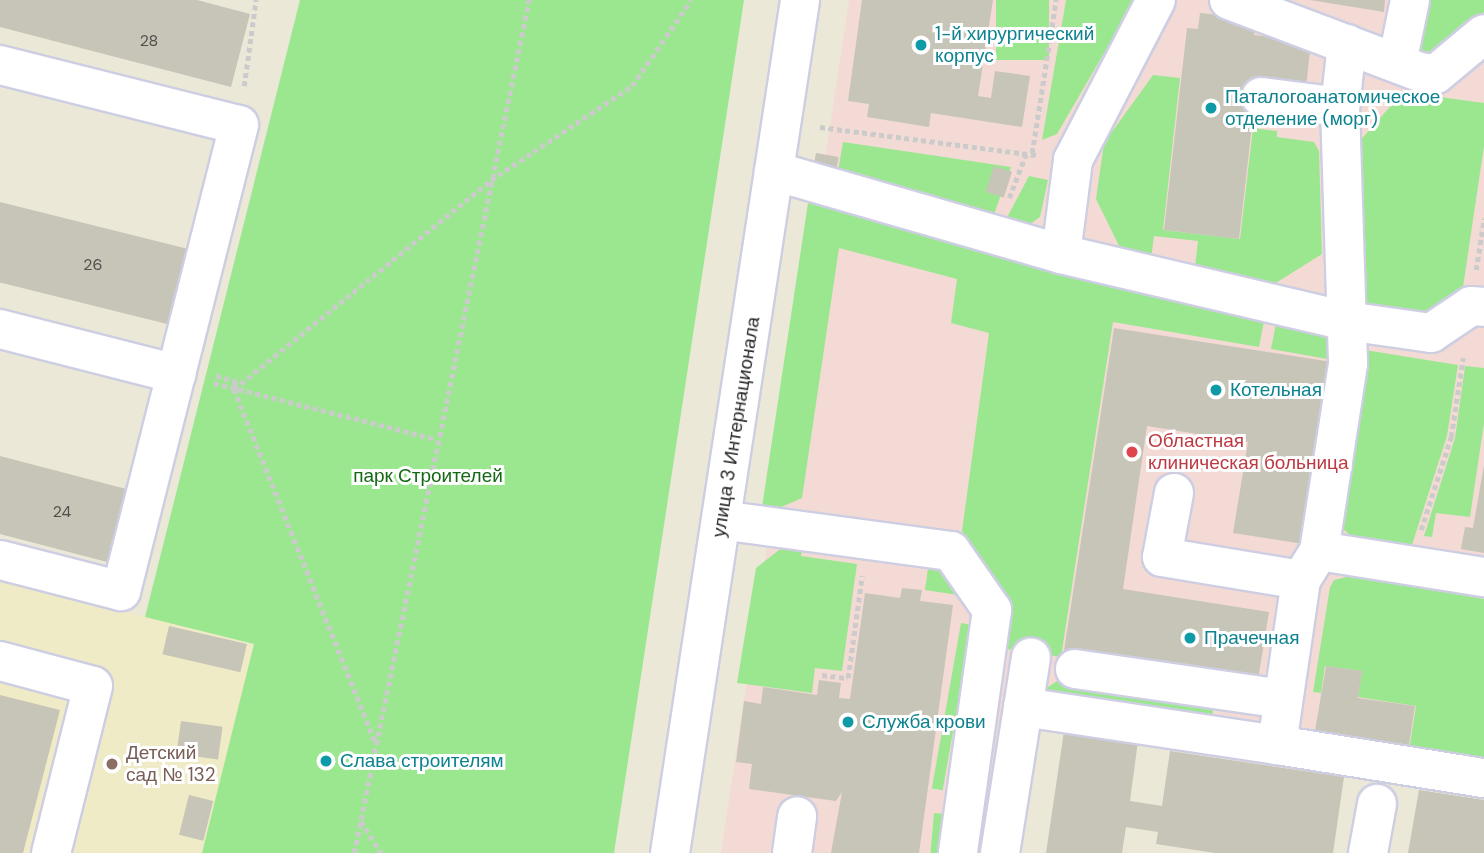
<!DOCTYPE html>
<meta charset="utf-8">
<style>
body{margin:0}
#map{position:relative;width:1484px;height:853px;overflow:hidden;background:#ece8d8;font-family:"DM Sans",sans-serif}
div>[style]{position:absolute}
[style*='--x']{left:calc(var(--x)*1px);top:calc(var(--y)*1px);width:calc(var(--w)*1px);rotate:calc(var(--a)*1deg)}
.education>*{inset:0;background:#efebc6}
.medical>*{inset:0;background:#f4dad4}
.green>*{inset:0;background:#9be790;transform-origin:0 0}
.building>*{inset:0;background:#c7c4b8;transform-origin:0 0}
.path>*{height:4.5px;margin-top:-2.25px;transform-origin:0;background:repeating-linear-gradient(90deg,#cbcbcb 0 5px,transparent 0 8.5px)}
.roads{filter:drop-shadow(2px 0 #cecee3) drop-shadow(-2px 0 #cecee3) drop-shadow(0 2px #cecee3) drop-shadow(0 -2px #cecee3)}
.minor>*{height:38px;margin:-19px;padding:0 19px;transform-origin:19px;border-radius:19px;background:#fff}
.dots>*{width:19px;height:19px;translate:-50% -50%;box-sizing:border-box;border:4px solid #fff;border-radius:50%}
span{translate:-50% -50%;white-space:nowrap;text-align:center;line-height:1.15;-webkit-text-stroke:6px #fff;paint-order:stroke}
.number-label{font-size:16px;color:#504f4c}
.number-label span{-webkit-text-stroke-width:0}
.culture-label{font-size:19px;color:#0d838f}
.left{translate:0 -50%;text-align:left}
.street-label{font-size:19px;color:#282828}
.health-label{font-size:19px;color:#be3a42}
.park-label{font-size:19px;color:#156915}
.education-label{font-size:19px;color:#785e54}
</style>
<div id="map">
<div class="education">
<i style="clip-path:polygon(0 580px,254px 644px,202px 853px,0 853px)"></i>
</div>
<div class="medical">
<i style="clip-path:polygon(849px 0,1484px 0,1484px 799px,1015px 726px,996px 853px,721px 853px)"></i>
</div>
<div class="green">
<i style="clip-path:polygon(300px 0,744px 0,614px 853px,202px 853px,254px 644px,145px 617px)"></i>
<i style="left:996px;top:0;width:53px;height:60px"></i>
<i style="clip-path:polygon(1066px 0,1135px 0,1057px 134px,1042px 140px)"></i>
<i style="clip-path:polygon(1423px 0,1484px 0,1484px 12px,1429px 57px,1412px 52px)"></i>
<i style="clip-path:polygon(1153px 75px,1180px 78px,1163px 230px,1240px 239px,1253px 128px,1277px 131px,1277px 137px,1314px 142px,1319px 151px,1322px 254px,1271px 286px,1194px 275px,1198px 241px,1154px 236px,1151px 259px,1124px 256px,1096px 199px,1104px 143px)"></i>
<i style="clip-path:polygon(1403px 92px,1484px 103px,1484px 146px,1462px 294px,1428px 319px,1367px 308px,1356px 297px,1357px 144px)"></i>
<i style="clip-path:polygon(843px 142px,1011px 167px,992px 220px,837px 177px)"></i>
<i style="clip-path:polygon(1029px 176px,1048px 180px,1040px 217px,1026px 227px,1004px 223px)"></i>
<i style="clip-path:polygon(808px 203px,1074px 276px,1265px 316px,1259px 347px,1113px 322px,1061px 657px,1007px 649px,1013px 612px,962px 531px,989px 333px,951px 323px,957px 279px,839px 248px,802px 498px,779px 508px,762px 507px)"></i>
<i style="clip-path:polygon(1277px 318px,1330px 335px,1333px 360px,1271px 349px)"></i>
<i style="clip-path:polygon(1365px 350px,1458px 365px,1447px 436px,1411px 548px,1354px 539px,1341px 527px)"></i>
<i style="clip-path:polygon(1465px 366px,1484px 368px,1484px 423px,1470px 517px,1436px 513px,1432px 537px,1424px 536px,1455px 438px)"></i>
<i style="clip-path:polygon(788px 543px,803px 544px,801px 556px,857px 564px,842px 671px,815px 668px,812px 693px,737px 683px,756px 568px)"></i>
<i style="clip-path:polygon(929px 561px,941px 564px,974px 608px,964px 607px,965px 596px,925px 590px)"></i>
<i style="clip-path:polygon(1351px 576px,1484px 599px,1484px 770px,1409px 751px,1416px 706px,1358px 697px,1362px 671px,1325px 666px,1321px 693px,1313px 692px,1330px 587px,1334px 580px)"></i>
<i style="left:961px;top:623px;width:11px;height:168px;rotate:10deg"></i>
<i style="clip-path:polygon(1057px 681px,1208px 703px,1213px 711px,1211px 723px,1046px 698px,1048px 687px)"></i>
<i style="left:934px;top:813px;width:11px;height:40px;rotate:5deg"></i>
</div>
<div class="building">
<i style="clip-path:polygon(0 0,197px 0,250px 14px,231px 87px,0 27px)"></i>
<i style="clip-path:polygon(862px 0,993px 0,978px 96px,991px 98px,995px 71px,1030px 76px,1022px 127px,931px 113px,929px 127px,867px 117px,869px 104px,848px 101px)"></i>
<i style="clip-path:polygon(1310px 0,1385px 0,1384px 12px)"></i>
<i style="clip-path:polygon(1200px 13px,1257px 19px,1254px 35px,1311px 41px,1306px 88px,1257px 82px,1239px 239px,1164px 230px,1187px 28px,1198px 29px)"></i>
<i style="left:816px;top:153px;width:23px;height:19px;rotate:10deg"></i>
<i style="left:994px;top:166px;width:19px;height:27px;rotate:18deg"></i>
<i style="left:0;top:202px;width:196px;height:78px;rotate:14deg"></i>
<i style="clip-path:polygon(1114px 328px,1332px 362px,1304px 544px,1233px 533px,1248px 442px,1147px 426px,1123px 589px,1269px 612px,1257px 686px,1063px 657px)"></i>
<i style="clip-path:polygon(0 456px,130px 490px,111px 563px,0 534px)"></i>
<i style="clip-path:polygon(1484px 465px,1484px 553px,1461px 549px,1465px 527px,1473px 528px)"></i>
<i style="clip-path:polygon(902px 588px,922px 590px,920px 601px,953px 605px,919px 853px,831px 853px,842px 792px,836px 801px,749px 789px,752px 764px,736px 762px,744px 701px,761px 704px,763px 687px,817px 695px,819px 680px,841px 683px,839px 698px,850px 699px,865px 593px,900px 598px)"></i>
<i style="left:169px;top:626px;width:80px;height:29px;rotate:13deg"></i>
<i style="clip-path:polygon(1326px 666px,1362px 671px,1358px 698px,1415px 706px,1409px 745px,1315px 731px)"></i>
<i style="clip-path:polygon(0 695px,60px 710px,23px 853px,0 853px)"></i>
<i style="left:181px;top:721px;width:42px;height:33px;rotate:8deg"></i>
<i style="clip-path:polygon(1064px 731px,1138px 741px,1130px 801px,1162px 806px,1170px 751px,1344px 777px,1333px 853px,1215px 853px,1156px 844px,1158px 832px,1126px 827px,1122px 853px,1046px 853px)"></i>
<i style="clip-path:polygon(1419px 790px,1484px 800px,1484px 853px,1408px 853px)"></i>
<i style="left:189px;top:795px;width:25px;height:41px;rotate:14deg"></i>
</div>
<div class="path">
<i style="--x:244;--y:86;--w:87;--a:-82.1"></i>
<i style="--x:820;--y:127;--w:219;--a:7.4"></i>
<i style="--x:1032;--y:153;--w:155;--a:-81.1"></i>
<i style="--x:1009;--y:198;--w:47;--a:-68.9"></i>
<i style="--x:1476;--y:270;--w:52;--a:-81.1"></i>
<i style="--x:216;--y:376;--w:21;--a:14"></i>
<i style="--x:236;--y:381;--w:8;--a:104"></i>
<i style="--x:234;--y:389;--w:379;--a:68.2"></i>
<i style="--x:214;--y:383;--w:229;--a:14.2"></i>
<i style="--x:234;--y:389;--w:331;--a:-39.1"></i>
<i style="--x:491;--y:180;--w:169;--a:-33.7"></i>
<i style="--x:632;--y:86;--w:104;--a:-55.5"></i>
<i style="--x:1421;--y:530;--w:98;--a:-72.1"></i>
<i style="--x:1451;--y:437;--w:80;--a:-81.4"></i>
<i style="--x:822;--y:675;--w:26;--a:7"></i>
<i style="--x:848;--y:678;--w:103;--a:-82.2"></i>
<i style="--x:361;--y:821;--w:38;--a:58"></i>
<i style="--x:354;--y:853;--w:871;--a:-78.41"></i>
</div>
<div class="roads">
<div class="minor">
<i style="--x:1229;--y:0;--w:204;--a:20.7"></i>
<i style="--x:1420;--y:72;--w:16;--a:7"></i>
<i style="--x:1436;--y:74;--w:62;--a:-39.8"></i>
<i style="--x:1347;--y:44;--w:63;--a:96.3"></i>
<i style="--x:1340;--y:107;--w:257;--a:88.2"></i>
<i style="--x:1348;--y:364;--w:189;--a:98.8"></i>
<i style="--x:1319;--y:551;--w:34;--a:122"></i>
<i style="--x:1301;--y:580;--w:167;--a:98.3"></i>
<i style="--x:1277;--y:745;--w:210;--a:9.1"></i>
<i style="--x:1397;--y:63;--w:64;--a:-78.3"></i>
<i style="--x:0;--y:65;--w:246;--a:14.1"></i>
<i style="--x:239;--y:125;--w:257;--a:104.2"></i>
<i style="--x:1261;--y:97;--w:80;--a:7.2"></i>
<i style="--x:774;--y:171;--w:299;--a:16.1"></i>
<i style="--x:1061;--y:254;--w:293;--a:13.2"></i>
<i style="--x:1346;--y:321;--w:86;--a:8"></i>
<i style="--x:1431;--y:333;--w:48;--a:-34"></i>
<i style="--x:1471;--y:306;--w:13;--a:4"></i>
<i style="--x:1061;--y:254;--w:95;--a:-82.7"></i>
<i style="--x:1073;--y:160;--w:180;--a:-62.6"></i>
<i style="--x:0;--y:329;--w:182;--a:14.3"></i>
<i style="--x:176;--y:374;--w:224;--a:104.2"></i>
<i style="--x:121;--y:591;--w:125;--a:-165.6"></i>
<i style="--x:1174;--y:493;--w:65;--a:100.6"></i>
<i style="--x:1162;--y:557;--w:141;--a:9.4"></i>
<i style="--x:721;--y:520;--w:232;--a:7.7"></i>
<i style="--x:951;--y:551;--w:72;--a:55.2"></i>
<i style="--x:992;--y:610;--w:245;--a:98"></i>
<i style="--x:1319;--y:551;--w:167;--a:9"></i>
<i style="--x:0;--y:661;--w:96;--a:15"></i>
<i style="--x:93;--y:686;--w:172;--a:104.1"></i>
<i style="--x:1075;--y:669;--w:210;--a:8.2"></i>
<i style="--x:1023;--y:707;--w:257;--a:8.5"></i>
<i style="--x:670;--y:853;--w:863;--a:-81.33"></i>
<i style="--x:792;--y:853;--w:37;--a:-82"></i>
<i style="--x:1000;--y:853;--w:198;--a:-81"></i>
<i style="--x:1368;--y:853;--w:50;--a:-79.6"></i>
</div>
</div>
<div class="dots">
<i style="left:921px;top:45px;background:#0f9aa8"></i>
<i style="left:1211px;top:108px;background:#0f9aa8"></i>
<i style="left:1216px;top:390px;background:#0f9aa8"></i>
<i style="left:1132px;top:452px;background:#e0444e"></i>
<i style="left:1190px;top:638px;background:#0f9aa8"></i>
<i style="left:848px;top:722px;background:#0f9aa8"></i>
<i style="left:326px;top:761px;background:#0f9aa8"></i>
<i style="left:112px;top:764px;background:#8d6e63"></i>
</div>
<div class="number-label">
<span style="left:149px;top:41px">28</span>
<span style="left:93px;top:265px">26</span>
<span style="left:62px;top:512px">24</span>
</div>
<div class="culture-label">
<span class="left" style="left:935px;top:45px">1-й хирургический<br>корпус</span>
<span class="left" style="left:1225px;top:108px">Паталогоанатомическое<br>отделение (морг)</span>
<span class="left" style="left:1230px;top:390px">Котельная</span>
<span class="left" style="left:1204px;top:638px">Прачечная</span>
<span class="left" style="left:862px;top:722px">Служба крови</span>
<span class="left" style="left:340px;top:761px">Слава строителям</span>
</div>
<div class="street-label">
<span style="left:736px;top:427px;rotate:-81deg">улица 3 Интернационала</span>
</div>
<div class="health-label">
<span class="left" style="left:1148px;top:452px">Областная<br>клиническая больница</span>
</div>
<div class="park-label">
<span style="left:428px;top:476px">парк Строителей</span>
</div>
<div class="education-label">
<span class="left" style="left:126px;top:764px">Детский<br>сад № 132</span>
</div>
</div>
